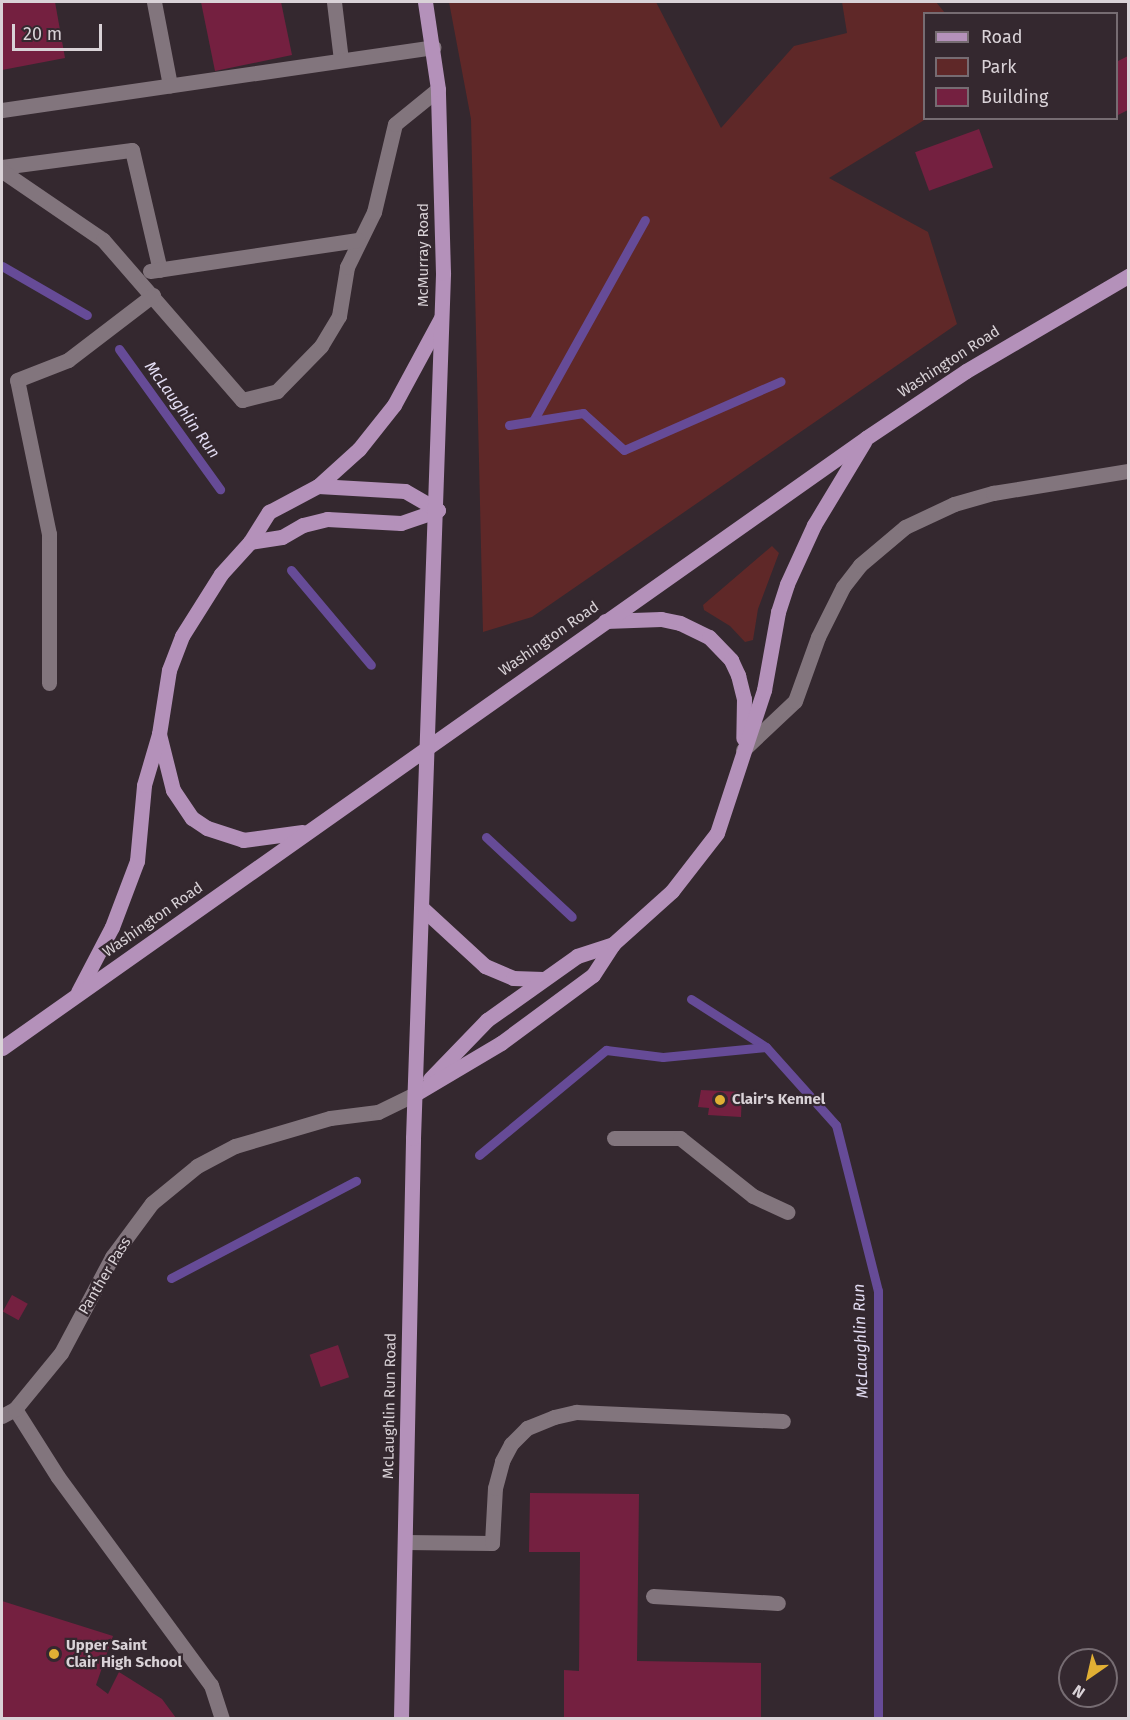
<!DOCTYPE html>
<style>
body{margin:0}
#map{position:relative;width:1130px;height:1720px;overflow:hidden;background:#34282f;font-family:"Fira Sans",sans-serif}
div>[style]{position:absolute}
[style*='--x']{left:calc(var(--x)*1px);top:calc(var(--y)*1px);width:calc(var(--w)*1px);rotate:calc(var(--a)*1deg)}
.green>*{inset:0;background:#5f2828}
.stream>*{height:9px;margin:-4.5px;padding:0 4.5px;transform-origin:4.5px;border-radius:4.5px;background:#664b97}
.building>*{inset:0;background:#742040;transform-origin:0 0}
.minor>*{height:15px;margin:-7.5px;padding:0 7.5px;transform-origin:7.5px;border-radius:7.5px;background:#82757d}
.major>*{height:15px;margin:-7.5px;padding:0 7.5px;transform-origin:7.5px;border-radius:7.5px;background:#b491ba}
.dots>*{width:16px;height:16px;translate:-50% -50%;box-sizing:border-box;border:3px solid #34282f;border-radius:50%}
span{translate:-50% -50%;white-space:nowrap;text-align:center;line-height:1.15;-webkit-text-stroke:4.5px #34282f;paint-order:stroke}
.street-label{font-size:15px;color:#d9d2d7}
.poi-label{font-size:15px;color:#d9d2d7;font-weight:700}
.left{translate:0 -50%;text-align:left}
.water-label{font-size:16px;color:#e3ddf3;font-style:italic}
.frame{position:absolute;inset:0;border:3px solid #d9d2d7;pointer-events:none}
.legend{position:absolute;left:923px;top:12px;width:195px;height:108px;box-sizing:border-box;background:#34282f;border:2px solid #766c72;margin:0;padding:8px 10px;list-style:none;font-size:18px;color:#d9d2d7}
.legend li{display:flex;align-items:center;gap:12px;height:30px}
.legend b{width:30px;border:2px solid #766c72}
.north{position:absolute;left:1058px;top:1648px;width:60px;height:60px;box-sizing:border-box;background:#34282f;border:2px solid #766c72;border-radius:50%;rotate:214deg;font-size:16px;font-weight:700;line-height:24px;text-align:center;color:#d9d2d7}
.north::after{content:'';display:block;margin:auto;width:21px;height:27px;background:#e1af34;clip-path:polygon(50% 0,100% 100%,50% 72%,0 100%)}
.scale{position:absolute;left:12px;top:24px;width:90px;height:27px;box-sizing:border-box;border:3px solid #d9d2d7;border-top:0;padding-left:8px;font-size:18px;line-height:21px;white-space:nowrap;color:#d9d2d7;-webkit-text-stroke:4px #34282f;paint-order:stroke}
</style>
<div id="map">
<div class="green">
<i style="clip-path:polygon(449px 2px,656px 2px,721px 128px,794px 46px,847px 33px,842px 2px,936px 2px,945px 13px,924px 14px,926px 119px,829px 178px,928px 232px,957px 324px,532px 617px,483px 632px,471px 119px)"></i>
<i style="clip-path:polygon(772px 546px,779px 553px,758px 609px,753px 640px,745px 642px,730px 626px,704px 610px,703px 605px)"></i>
</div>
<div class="stream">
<i style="--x:2;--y:266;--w:98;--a:30"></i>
<i style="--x:119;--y:349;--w:173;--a:54.2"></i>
<i style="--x:533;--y:421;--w:230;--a:-60.9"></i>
<i style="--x:509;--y:425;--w:75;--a:-9.2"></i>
<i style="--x:583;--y:413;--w:55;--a:42.1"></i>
<i style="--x:624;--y:450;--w:171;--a:-23.7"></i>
<i style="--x:291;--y:570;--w:124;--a:49.9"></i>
<i style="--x:486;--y:837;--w:117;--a:42.9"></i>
<i style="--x:691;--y:999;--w:89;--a:32.6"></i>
<i style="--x:766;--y:1047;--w:105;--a:48.1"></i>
<i style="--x:836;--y:1125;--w:171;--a:75.8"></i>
<i style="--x:878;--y:1291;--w:427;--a:90"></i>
<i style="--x:479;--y:1155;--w:165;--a:-39.6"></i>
<i style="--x:606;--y:1050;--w:57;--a:7"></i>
<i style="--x:663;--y:1057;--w:103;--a:-5.5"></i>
<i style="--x:171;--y:1278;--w:209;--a:-27.7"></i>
</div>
<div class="building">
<i style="clip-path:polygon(2px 2px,55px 2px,65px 58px,2px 70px)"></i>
<i style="clip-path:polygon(201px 2px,281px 2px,292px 55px,215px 71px)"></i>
<i style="clip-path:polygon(1128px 56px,1128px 110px,1116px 116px,1116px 62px)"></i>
<i style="left:979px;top:129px;width:41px;height:68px;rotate:70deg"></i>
<i style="clip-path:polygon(701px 1090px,742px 1092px,741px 1117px,708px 1115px,709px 1108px,698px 1107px)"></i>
<i style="left:12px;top:1295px;width:18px;height:19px;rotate:29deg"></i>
<i style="left:338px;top:1345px;width:34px;height:30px;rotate:71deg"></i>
<i style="clip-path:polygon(530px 1493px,639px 1494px,637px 1661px,761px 1663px,761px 1718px,564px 1718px,564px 1670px,579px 1671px,580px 1552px,529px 1552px)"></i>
<i style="clip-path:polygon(2px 1601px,113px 1636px,96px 1685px,108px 1694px,119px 1672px,162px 1699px,176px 1718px,2px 1718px)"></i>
</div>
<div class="minor">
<i style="--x:154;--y:2;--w:85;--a:79.1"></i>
<i style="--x:334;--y:2;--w:58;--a:83.1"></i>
<i style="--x:2;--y:110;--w:436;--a:-8.3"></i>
<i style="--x:2;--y:167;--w:131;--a:-7.5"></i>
<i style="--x:132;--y:150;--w:123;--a:76.9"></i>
<i style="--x:2;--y:171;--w:122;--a:34.3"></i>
<i style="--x:103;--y:240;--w:212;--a:49"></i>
<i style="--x:242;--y:400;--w:36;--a:-14"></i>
<i style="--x:277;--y:391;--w:63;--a:-45.6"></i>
<i style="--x:321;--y:346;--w:35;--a:-59"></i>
<i style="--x:339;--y:316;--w:50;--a:-80.7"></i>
<i style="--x:347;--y:267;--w:61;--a:-63.9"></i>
<i style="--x:374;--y:212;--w:90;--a:-76.6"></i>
<i style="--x:395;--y:124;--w:55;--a:-39.1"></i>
<i style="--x:150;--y:271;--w:210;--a:-8.5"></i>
<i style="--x:49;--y:683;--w:149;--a:-90"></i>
<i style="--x:49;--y:534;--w:157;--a:-101.7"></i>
<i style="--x:17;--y:380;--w:55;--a:-21.4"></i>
<i style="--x:68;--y:360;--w:107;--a:-37.4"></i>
<i style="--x:743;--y:750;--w:71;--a:-43.3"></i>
<i style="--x:795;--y:701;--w:68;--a:-70.2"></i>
<i style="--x:818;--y:637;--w:56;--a:-63.4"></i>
<i style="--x:843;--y:587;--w:28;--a:-52"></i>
<i style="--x:860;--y:565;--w:59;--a:-40.2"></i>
<i style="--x:905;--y:527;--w:54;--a:-25.1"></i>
<i style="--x:954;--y:504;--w:41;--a:-15.8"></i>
<i style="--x:993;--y:493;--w:137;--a:-9.3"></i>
<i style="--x:614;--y:1138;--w:66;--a:0"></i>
<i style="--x:680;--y:1138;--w:93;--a:38.5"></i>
<i style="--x:753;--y:1196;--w:38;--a:25"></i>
<i style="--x:15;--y:1409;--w:80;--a:57.7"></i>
<i style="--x:58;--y:1477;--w:258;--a:53.7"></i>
<i style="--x:211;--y:1685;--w:35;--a:72"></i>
<i style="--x:2;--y:1416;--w:15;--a:-28"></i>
<i style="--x:15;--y:1409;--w:72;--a:-50.6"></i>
<i style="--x:61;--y:1353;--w:109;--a:-62"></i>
<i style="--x:112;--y:1257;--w:67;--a:-53.5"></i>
<i style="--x:152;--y:1203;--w:58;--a:-39.4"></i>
<i style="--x:197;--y:1166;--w:43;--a:-27.8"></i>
<i style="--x:235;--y:1146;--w:99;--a:-16.4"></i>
<i style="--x:330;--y:1118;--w:48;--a:-7.1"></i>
<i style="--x:378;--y:1112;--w:41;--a:-25.9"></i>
<i style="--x:405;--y:1542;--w:87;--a:0.7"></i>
<i style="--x:492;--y:1543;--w:55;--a:-86.9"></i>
<i style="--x:495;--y:1488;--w:28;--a:-75"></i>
<i style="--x:502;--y:1461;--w:19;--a:-62"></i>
<i style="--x:511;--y:1444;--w:23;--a:-45"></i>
<i style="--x:527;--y:1428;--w:29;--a:-22"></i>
<i style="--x:554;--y:1417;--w:23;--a:-13"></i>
<i style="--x:576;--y:1412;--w:207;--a:2.5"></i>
<i style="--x:653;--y:1596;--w:125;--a:3.2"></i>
</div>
<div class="major">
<i style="--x:318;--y:486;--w:55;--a:-42.1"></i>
<i style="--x:359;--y:449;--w:56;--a:-51.5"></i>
<i style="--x:394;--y:405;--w:99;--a:-61.6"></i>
<i style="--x:250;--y:542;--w:32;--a:-9"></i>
<i style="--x:282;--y:537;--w:24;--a:-30"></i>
<i style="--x:303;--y:525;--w:25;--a:-14"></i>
<i style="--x:327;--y:519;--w:74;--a:3.1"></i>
<i style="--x:401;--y:523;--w:39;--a:-19"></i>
<i style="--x:605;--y:621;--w:56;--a:-2"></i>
<i style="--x:661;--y:619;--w:19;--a:12"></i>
<i style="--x:680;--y:623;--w:32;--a:26"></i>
<i style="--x:709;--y:637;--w:32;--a:46"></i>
<i style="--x:731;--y:660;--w:17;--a:65"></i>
<i style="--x:738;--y:675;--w:25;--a:76"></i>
<i style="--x:744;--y:699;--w:39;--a:91"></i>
<i style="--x:159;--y:734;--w:58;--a:76"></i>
<i style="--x:173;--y:790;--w:34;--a:56"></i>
<i style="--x:192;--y:818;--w:18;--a:34"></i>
<i style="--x:207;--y:828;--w:38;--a:18"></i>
<i style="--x:243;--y:840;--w:60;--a:-7.7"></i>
<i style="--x:422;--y:908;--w:86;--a:42.6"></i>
<i style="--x:485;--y:966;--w:30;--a:23"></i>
<i style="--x:513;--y:978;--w:30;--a:2"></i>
<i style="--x:78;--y:992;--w:73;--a:-62.4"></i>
<i style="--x:112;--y:927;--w:71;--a:-69.3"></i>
<i style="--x:137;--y:861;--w:76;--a:-84.7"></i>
<i style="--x:144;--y:785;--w:53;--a:-73.6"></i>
<i style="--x:159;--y:734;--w:65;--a:-81.1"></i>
<i style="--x:169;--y:670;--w:36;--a:-69"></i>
<i style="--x:182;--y:636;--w:73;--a:-57.8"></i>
<i style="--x:221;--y:574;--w:43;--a:-47.8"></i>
<i style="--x:250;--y:542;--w:36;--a:-58"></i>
<i style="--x:269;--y:512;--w:55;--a:-28"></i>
<i style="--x:318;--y:486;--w:87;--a:3.3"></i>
<i style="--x:405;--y:491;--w:38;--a:30"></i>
<i style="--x:2;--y:1048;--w:1058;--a:-35.22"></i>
<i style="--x:866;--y:438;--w:120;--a:-33.8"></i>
<i style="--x:966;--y:371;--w:188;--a:-30.4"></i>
<i style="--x:430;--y:1079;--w:82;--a:-46"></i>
<i style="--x:487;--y:1020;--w:110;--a:-35.4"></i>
<i style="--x:577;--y:956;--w:38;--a:-18"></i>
<i style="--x:415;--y:1094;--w:100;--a:-30.7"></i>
<i style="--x:501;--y:1043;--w:114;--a:-36.5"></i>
<i style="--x:593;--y:975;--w:37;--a:-57"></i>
<i style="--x:613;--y:944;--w:79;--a:-41.9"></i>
<i style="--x:672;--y:891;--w:73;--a:-52.2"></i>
<i style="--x:717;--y:833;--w:151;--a:-71.8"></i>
<i style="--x:764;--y:690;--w:79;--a:-79.8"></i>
<i style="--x:778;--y:612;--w:29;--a:-72"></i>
<i style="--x:787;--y:584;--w:65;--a:-65.4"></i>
<i style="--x:814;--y:525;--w:97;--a:-58.9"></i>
<i style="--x:401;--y:1718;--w:580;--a:-88.81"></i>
<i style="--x:413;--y:1138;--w:866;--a:-88.01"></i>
<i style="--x:443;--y:273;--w:184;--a:-91.6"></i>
<i style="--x:438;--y:89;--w:88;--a:-98.5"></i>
</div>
<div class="dots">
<i style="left:720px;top:1100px;background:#e1af34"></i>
<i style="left:54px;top:1654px;background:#e1af34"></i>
</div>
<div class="street-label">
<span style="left:424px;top:255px;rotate:-90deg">McMurray Road</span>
<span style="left:949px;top:362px;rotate:-33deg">Washington Road</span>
<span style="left:549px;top:639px;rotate:-35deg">Washington Road</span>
<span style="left:153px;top:920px;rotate:-35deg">Washington Road</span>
<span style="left:105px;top:1276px;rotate:-59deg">Panther Pass</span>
<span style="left:390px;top:1406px;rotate:-89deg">McLaughlin Run Road</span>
</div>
<div class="poi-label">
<span class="left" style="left:732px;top:1100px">Clair's Kennel</span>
<span class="left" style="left:66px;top:1654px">Upper Saint<br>Clair High School</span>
</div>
<div class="water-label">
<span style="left:182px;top:410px;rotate:54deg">McLaughlin Run</span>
<span style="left:861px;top:1341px;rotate:-92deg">McLaughlin Run</span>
</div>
<div class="frame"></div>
<ul class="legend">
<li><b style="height:8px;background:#b491ba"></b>Road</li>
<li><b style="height:16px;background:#5f2828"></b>Park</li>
<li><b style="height:16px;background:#742040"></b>Building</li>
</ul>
<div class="north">N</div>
<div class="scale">20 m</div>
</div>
